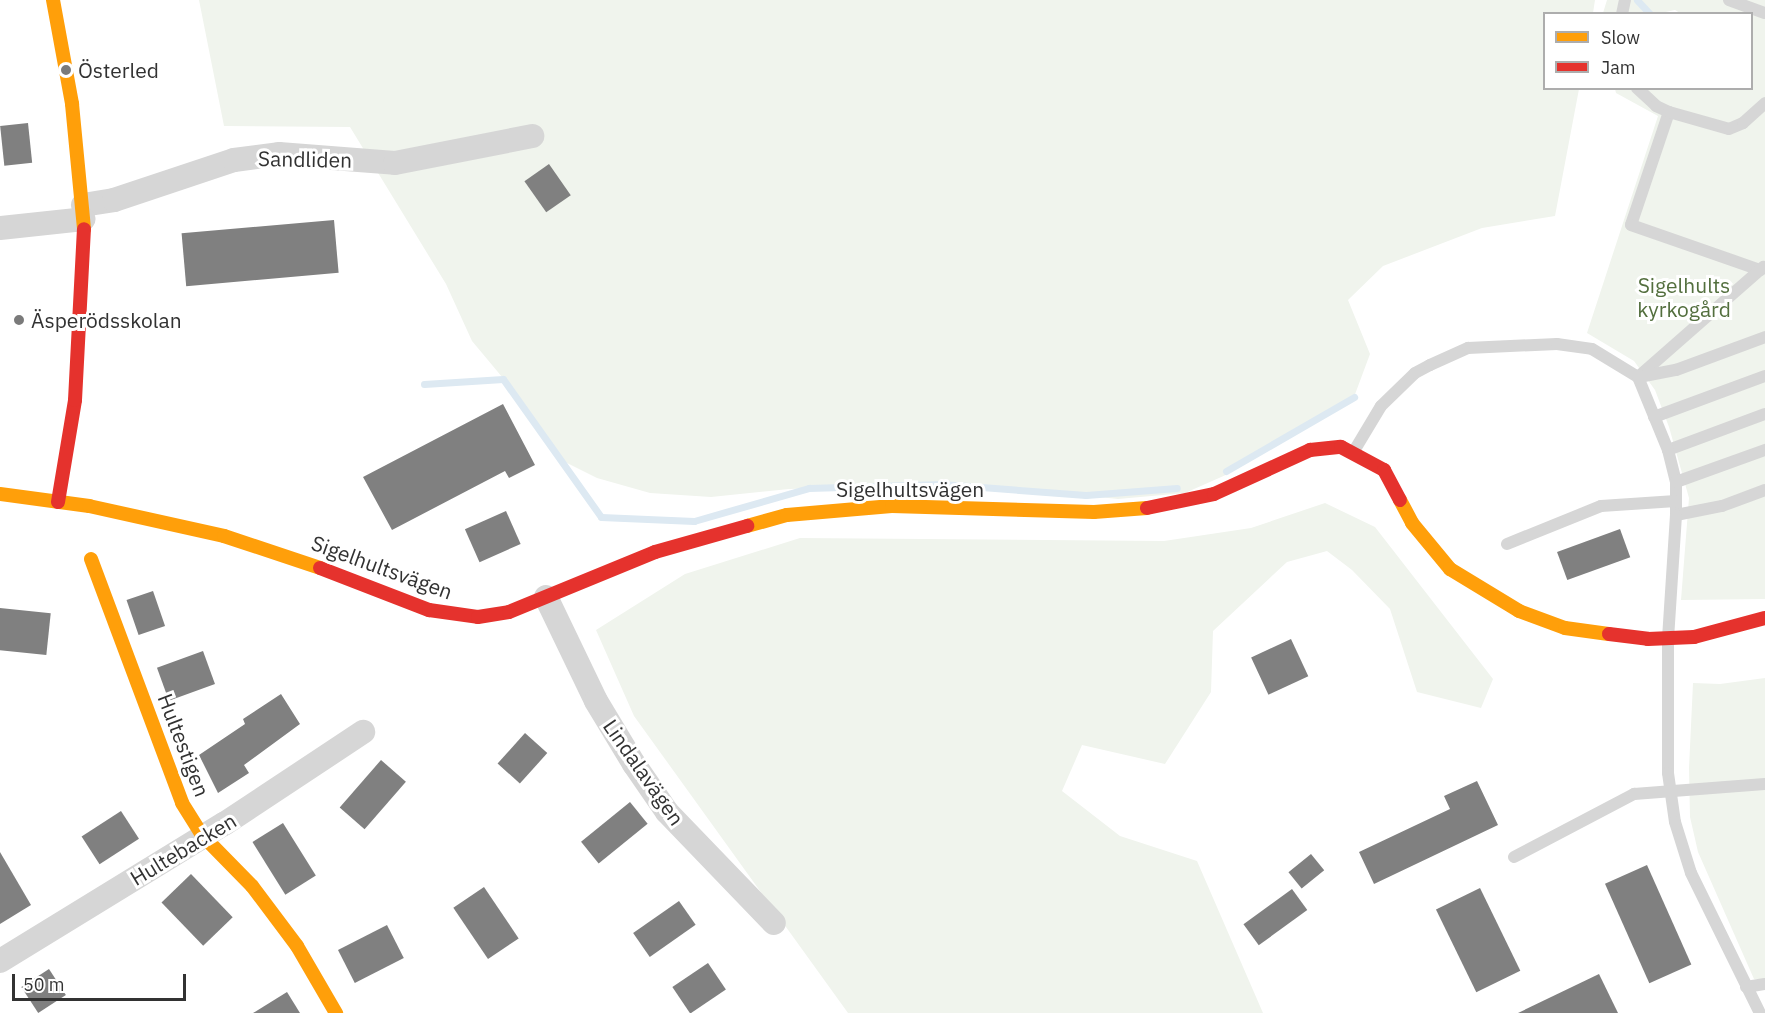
<!DOCTYPE html>
<meta charset="utf-8">
<style>
body{margin:0}
#map{position:relative;width:1765px;height:1013px;overflow:hidden;background:#fff;font-family:"IBM Plex Sans",sans-serif}
div>[style]{position:absolute}
[style*='--x']{left:calc(var(--x)*1px);top:calc(var(--y)*1px);width:calc(var(--w)*1px);rotate:calc(var(--a)*1deg)}
.green>*{inset:0;background:#f0f4ed}
.stream>*{height:7px;margin:-3.5px;padding:0 3.5px;transform-origin:3.5px;border-radius:3.5px;background:#dde9f2}
.building>*{inset:0;background:#808080;transform-origin:0 0}
.lane>*{height:12px;margin:-6px;padding:0 6px;transform-origin:6px;border-radius:6px;background:#d6d6d6}
.street>*{height:24px;margin:-12px;padding:0 12px;transform-origin:12px;border-radius:12px;background:#d6d6d6}
.slow>*{height:14px;margin:-7px;padding:0 7px;transform-origin:7px;border-radius:7px;background:#ff9f0a}
.jam>*{height:14px;margin:-7px;padding:0 7px;transform-origin:7px;border-radius:7px;background:#e5322d}
.dots>*{width:16px;height:16px;translate:-50% -50%;box-sizing:border-box;border:3px solid #fff;border-radius:50%}
span{translate:-50% -50%;white-space:nowrap;text-align:center;line-height:1.15;-webkit-text-stroke:6px #fff;paint-order:stroke}
.poi-label{font-size:21px;color:#323232}
.left{translate:0 -50%;text-align:left}
.street-label{font-size:21px;color:#323232}
.park-label{font-size:21px;color:#536f3e}
.legend{position:absolute;left:1543px;top:12px;width:210px;height:78px;box-sizing:border-box;background:#fff;border:2px solid #adadad;margin:0;padding:8px 10px;list-style:none;font-size:18px;color:#323232}
.legend li{display:flex;align-items:center;gap:12px;height:30px}
.legend b{width:30px;border:2px solid #adadad}
.scale{position:absolute;left:12px;top:974px;width:174px;height:27px;box-sizing:border-box;border:3px solid #323232;border-top:0;padding-left:8px;font-size:18px;line-height:21px;white-space:nowrap;color:#323232;-webkit-text-stroke:4px #fff;paint-order:stroke}
</style>
<div id="map">
<div class="green">
<i style="clip-path:polygon(199px 0,1595px 0,1593px 13px,1544px 14px,1544px 88px,1579px 89px,1555px 216px,1482px 228px,1383px 266px,1348px 300px,1370px 354px,1354px 397px,1228px 474px,1185px 493px,1118px 499px,969px 483px,789px 489px,711px 497px,650px 493px,597px 478px,559px 459px,522px 401px,472px 341px,446px 284px,350px 127px,224px 126px)"></i>
<i style="clip-path:polygon(1607px 0,1765px 0,1765px 599px,1681px 600px,1689px 498px,1669px 427px,1655px 390px,1634px 361px,1587px 333px,1658px 116px,1616px 93px,1615px 89px,1752px 88px,1752px 14px,1680px 13px,1675px 10px,1661px 13px,1603px 13px)"></i>
<i style="clip-path:polygon(1325px 503px,1375px 527px,1493px 679px,1481px 708px,1417px 692px,1390px 609px,1352px 570px,1327px 551px,1287px 562px,1213px 631px,1211px 692px,1165px 764px,1082px 745px,1062px 791px,1120px 836px,1197px 861px,1263px 1013px,848px 1013px,634px 716px,596px 630px,685px 574px,800px 538px,1164px 541px,1251px 528px)"></i>
<i style="clip-path:polygon(1765px 678px,1765px 979px,1754px 979px,1698px 852px,1690px 817px,1689px 768px,1693px 683px,1720px 684px)"></i>
</div>
<div class="stream">
<i style="--x:1637;--y:0;--w:19;--a:47"></i>
<i style="--x:424;--y:384;--w:79;--a:-3.6"></i>
<i style="--x:503;--y:379;--w:169;--a:54.6"></i>
<i style="--x:601;--y:517;--w:93;--a:2.5"></i>
<i style="--x:694;--y:521;--w:120;--a:-16"></i>
<i style="--x:809;--y:488;--w:133;--a:-1.7"></i>
<i style="--x:942;--y:484;--w:144;--a:4.4"></i>
<i style="--x:1086;--y:495;--w:91;--a:-4.4"></i>
<i style="--x:1226;--y:471;--w:148;--a:-30"></i>
</div>
<div class="building">
<i style="left:28px;top:123px;width:40px;height:28px;rotate:84deg"></i>
<i style="left:549px;top:164px;width:38px;height:30px;rotate:55deg"></i>
<i style="left:334px;top:220px;width:53px;height:153px;rotate:85deg"></i>
<i style="clip-path:polygon(503px 404px,535px 465px,509px 478px,505px 471px,392px 530px,363px 477px)"></i>
<i style="left:506px;top:511px;width:36px;height:45px;rotate:66deg"></i>
<i style="left:1620px;top:529px;width:30px;height:67px;rotate:70deg"></i>
<i style="left:153px;top:591px;width:37px;height:28px;rotate:71deg"></i>
<i style="left:0;top:608px;width:51px;height:42px;rotate:6deg"></i>
<i style="left:1291px;top:639px;width:41px;height:44px;rotate:65deg"></i>
<i style="left:203px;top:651px;width:35px;height:49px;rotate:70deg"></i>
<i style="clip-path:polygon(281px 694px,300px 724px,244px 765px,249px 773px,218px 793px,199px 755px,245px 724px,243px 719px)"></i>
<i style="left:525px;top:733px;width:30px;height:41px;rotate:42deg"></i>
<i style="left:381px;top:760px;width:33px;height:63px;rotate:41deg"></i>
<i style="clip-path:polygon(1477px 781px,1498px 825px,1374px 884px,1359px 852px,1450px 809px,1444px 796px)"></i>
<i style="left:630px;top:802px;width:28px;height:63px;rotate:51deg"></i>
<i style="left:121px;top:811px;width:33px;height:47px;rotate:57deg"></i>
<i style="left:283px;top:823px;width:62px;height:36px;rotate:58deg"></i>
<i style="clip-path:polygon(0 852px,31px 905px,0 924px)"></i>
<i style="left:1311px;top:854px;width:21px;height:29px;rotate:51deg"></i>
<i style="left:1647px;top:865px;width:109px;height:46px;rotate:66deg"></i>
<i style="left:191px;top:874px;width:60px;height:41px;rotate:46deg"></i>
<i style="left:484px;top:887px;width:62px;height:37px;rotate:56deg"></i>
<i style="left:1480px;top:888px;width:92px;height:49px;rotate:64deg"></i>
<i style="left:1292px;top:889px;width:26px;height:60px;rotate:54deg"></i>
<i style="left:679px;top:901px;width:29px;height:56px;rotate:55deg"></i>
<i style="left:387px;top:925px;width:37px;height:55px;rotate:63deg"></i>
<i style="left:708px;top:963px;width:32px;height:43px;rotate:56deg"></i>
<i style="left:49px;top:969px;width:31px;height:33px;rotate:57deg"></i>
<i style="clip-path:polygon(1599px 974px,1618px 1013px,1518px 1013px)"></i>
<i style="clip-path:polygon(287px 992px,300px 1013px,253px 1013px)"></i>
</div>
<div class="lane">
<i style="--x:1729;--y:0;--w:38;--a:20"></i>
<i style="--x:1622;--y:14;--w:14;--a:-78"></i>
<i style="--x:1637;--y:88;--w:26;--a:43"></i>
<i style="--x:1656;--y:106;--w:14;--a:25"></i>
<i style="--x:1669;--y:112;--w:119;--a:108.6"></i>
<i style="--x:1631;--y:225;--w:137;--a:19.2"></i>
<i style="--x:1669;--y:112;--w:62;--a:15.8"></i>
<i style="--x:1729;--y:129;--w:15;--a:-23"></i>
<i style="--x:1743;--y:123;--w:30;--a:-42"></i>
<i style="--x:1638;--y:377;--w:167;--a:-41.3"></i>
<i style="--x:1639;--y:377;--w:38;--a:-11"></i>
<i style="--x:1676;--y:370;--w:95;--a:-20.3"></i>
<i style="--x:1654;--y:417;--w:118;--a:-20.3"></i>
<i style="--x:1668;--y:450;--w:103;--a:-20.4"></i>
<i style="--x:1354;--y:451;--w:52;--a:-59"></i>
<i style="--x:1381;--y:406;--w:47;--a:-44.1"></i>
<i style="--x:1415;--y:373;--w:17;--a:-28"></i>
<i style="--x:1430;--y:365;--w:42;--a:-24.1"></i>
<i style="--x:1468;--y:348;--w:89;--a:-2.6"></i>
<i style="--x:1557;--y:344;--w:35;--a:8"></i>
<i style="--x:1592;--y:349;--w:54;--a:31.3"></i>
<i style="--x:1638;--y:377;--w:79;--a:67.7"></i>
<i style="--x:1668;--y:450;--w:33;--a:76"></i>
<i style="--x:1676;--y:482;--w:33;--a:90"></i>
<i style="--x:1676;--y:515;--w:47;--a:-11.1"></i>
<i style="--x:1722;--y:506;--w:46;--a:-20.4"></i>
<i style="--x:1676;--y:482;--w:95;--a:-19.8"></i>
<i style="--x:1676;--y:515;--w:124;--a:93.7"></i>
<i style="--x:1668;--y:639;--w:134;--a:90"></i>
<i style="--x:1668;--y:773;--w:49;--a:81.9"></i>
<i style="--x:1675;--y:822;--w:53;--a:72.6"></i>
<i style="--x:1691;--y:873;--w:156;--a:63.8"></i>
<i style="--x:1507;--y:544;--w:101;--a:-22"></i>
<i style="--x:1601;--y:506;--w:75;--a:-3.8"></i>
<i style="--x:1514;--y:857;--w:136;--a:-27.7"></i>
<i style="--x:1634;--y:794;--w:131;--a:-4.4"></i>
<i style="--x:1746;--y:987;--w:19;--a:-9"></i>
</div>
<div class="street">
<i style="--x:83;--y:205;--w:31;--a:-9"></i>
<i style="--x:114;--y:200;--w:126;--a:-18.4"></i>
<i style="--x:234;--y:160;--w:45;--a:-7.6"></i>
<i style="--x:279;--y:154;--w:116;--a:4.4"></i>
<i style="--x:395;--y:163;--w:140;--a:-11.1"></i>
<i style="--x:0;--y:228;--w:84;--a:-6.1"></i>
<i style="--x:546;--y:597;--w:115;--a:64.3"></i>
<i style="--x:596;--y:701;--w:74;--a:58.9"></i>
<i style="--x:634;--y:764;--w:58;--a:55.5"></i>
<i style="--x:667;--y:812;--w:154;--a:46.1"></i>
<i style="--x:0;--y:961;--w:263;--a:-31.5"></i>
<i style="--x:224;--y:824;--w:167;--a:-33.5"></i>
</div>
<div class="slow">
<i style="--x:53;--y:0;--w:106;--a:79.6"></i>
<i style="--x:72;--y:104;--w:126;--a:84.5"></i>
<i style="--x:0;--y:494;--w:90;--a:7.7"></i>
<i style="--x:89;--y:506;--w:138;--a:12.5"></i>
<i style="--x:224;--y:536;--w:101;--a:18.4"></i>
<i style="--x:1400;--y:500;--w:26;--a:62"></i>
<i style="--x:1412;--y:523;--w:60;--a:50.4"></i>
<i style="--x:1450;--y:569;--w:81;--a:31.3"></i>
<i style="--x:1519;--y:611;--w:49;--a:20.3"></i>
<i style="--x:1565;--y:628;--w:44;--a:7.8"></i>
<i style="--x:747;--y:526;--w:41;--a:-15.4"></i>
<i style="--x:787;--y:515;--w:105;--a:-4.9"></i>
<i style="--x:892;--y:506;--w:202;--a:1.7"></i>
<i style="--x:1094;--y:512;--w:53;--a:-4.3"></i>
<i style="--x:91;--y:559;--w:260;--a:69.5"></i>
<i style="--x:182;--y:803;--w:39;--a:58"></i>
<i style="--x:203;--y:836;--w:70;--a:45.6"></i>
<i style="--x:252;--y:886;--w:75;--a:53.1"></i>
<i style="--x:297;--y:946;--w:78;--a:59.8"></i>
</div>
<div class="jam">
<i style="--x:58;--y:502;--w:103;--a:-80.5"></i>
<i style="--x:75;--y:400;--w:171;--a:-87"></i>
<i style="--x:1147;--y:508;--w:68;--a:-11.8"></i>
<i style="--x:1214;--y:494;--w:106;--a:-24.6"></i>
<i style="--x:1310;--y:450;--w:31;--a:-6"></i>
<i style="--x:1341;--y:447;--w:49;--a:28.1"></i>
<i style="--x:1384;--y:470;--w:34;--a:62"></i>
<i style="--x:320;--y:568;--w:117;--a:21.1"></i>
<i style="--x:429;--y:610;--w:49;--a:8.1"></i>
<i style="--x:478;--y:617;--w:31;--a:-9"></i>
<i style="--x:509;--y:612;--w:158;--a:-22.3"></i>
<i style="--x:655;--y:552;--w:96;--a:-15.8"></i>
<i style="--x:1609;--y:634;--w:39;--a:7"></i>
<i style="--x:1648;--y:639;--w:46;--a:-2.5"></i>
<i style="--x:1694;--y:637;--w:73;--a:-15"></i>
</div>
<div class="dots">
<i style="left:66px;top:70px;background:#7a7a7a"></i>
<i style="left:19px;top:320px;background:#7a7a7a"></i>
</div>
<div class="poi-label">
<span class="left" style="left:78px;top:70px">Österled</span>
<span class="left" style="left:31px;top:320px">Äsperödsskolan</span>
</div>
<div class="street-label">
<span style="left:305px;top:159px;rotate:1deg">Sandliden</span>
<span style="left:910px;top:489px">Sigelhultsvägen</span>
<span style="left:382px;top:567px;rotate:20deg">Sigelhultsvägen</span>
<span style="left:184px;top:745px;rotate:69deg">Hultestigen</span>
<span style="left:644px;top:772px;rotate:55deg">Lindalavägen</span>
<span style="left:183px;top:849px;rotate:-31deg">Hultebacken</span>
</div>
<div class="park-label">
<span style="left:1684px;top:297px">Sigelhults<br>kyrkogård</span>
</div>
<ul class="legend">
<li><b style="height:8px;background:#ff9f0a"></b>Slow</li>
<li><b style="height:8px;background:#e5322d"></b>Jam</li>
</ul>
<div class="scale">50 m</div>
</div>
